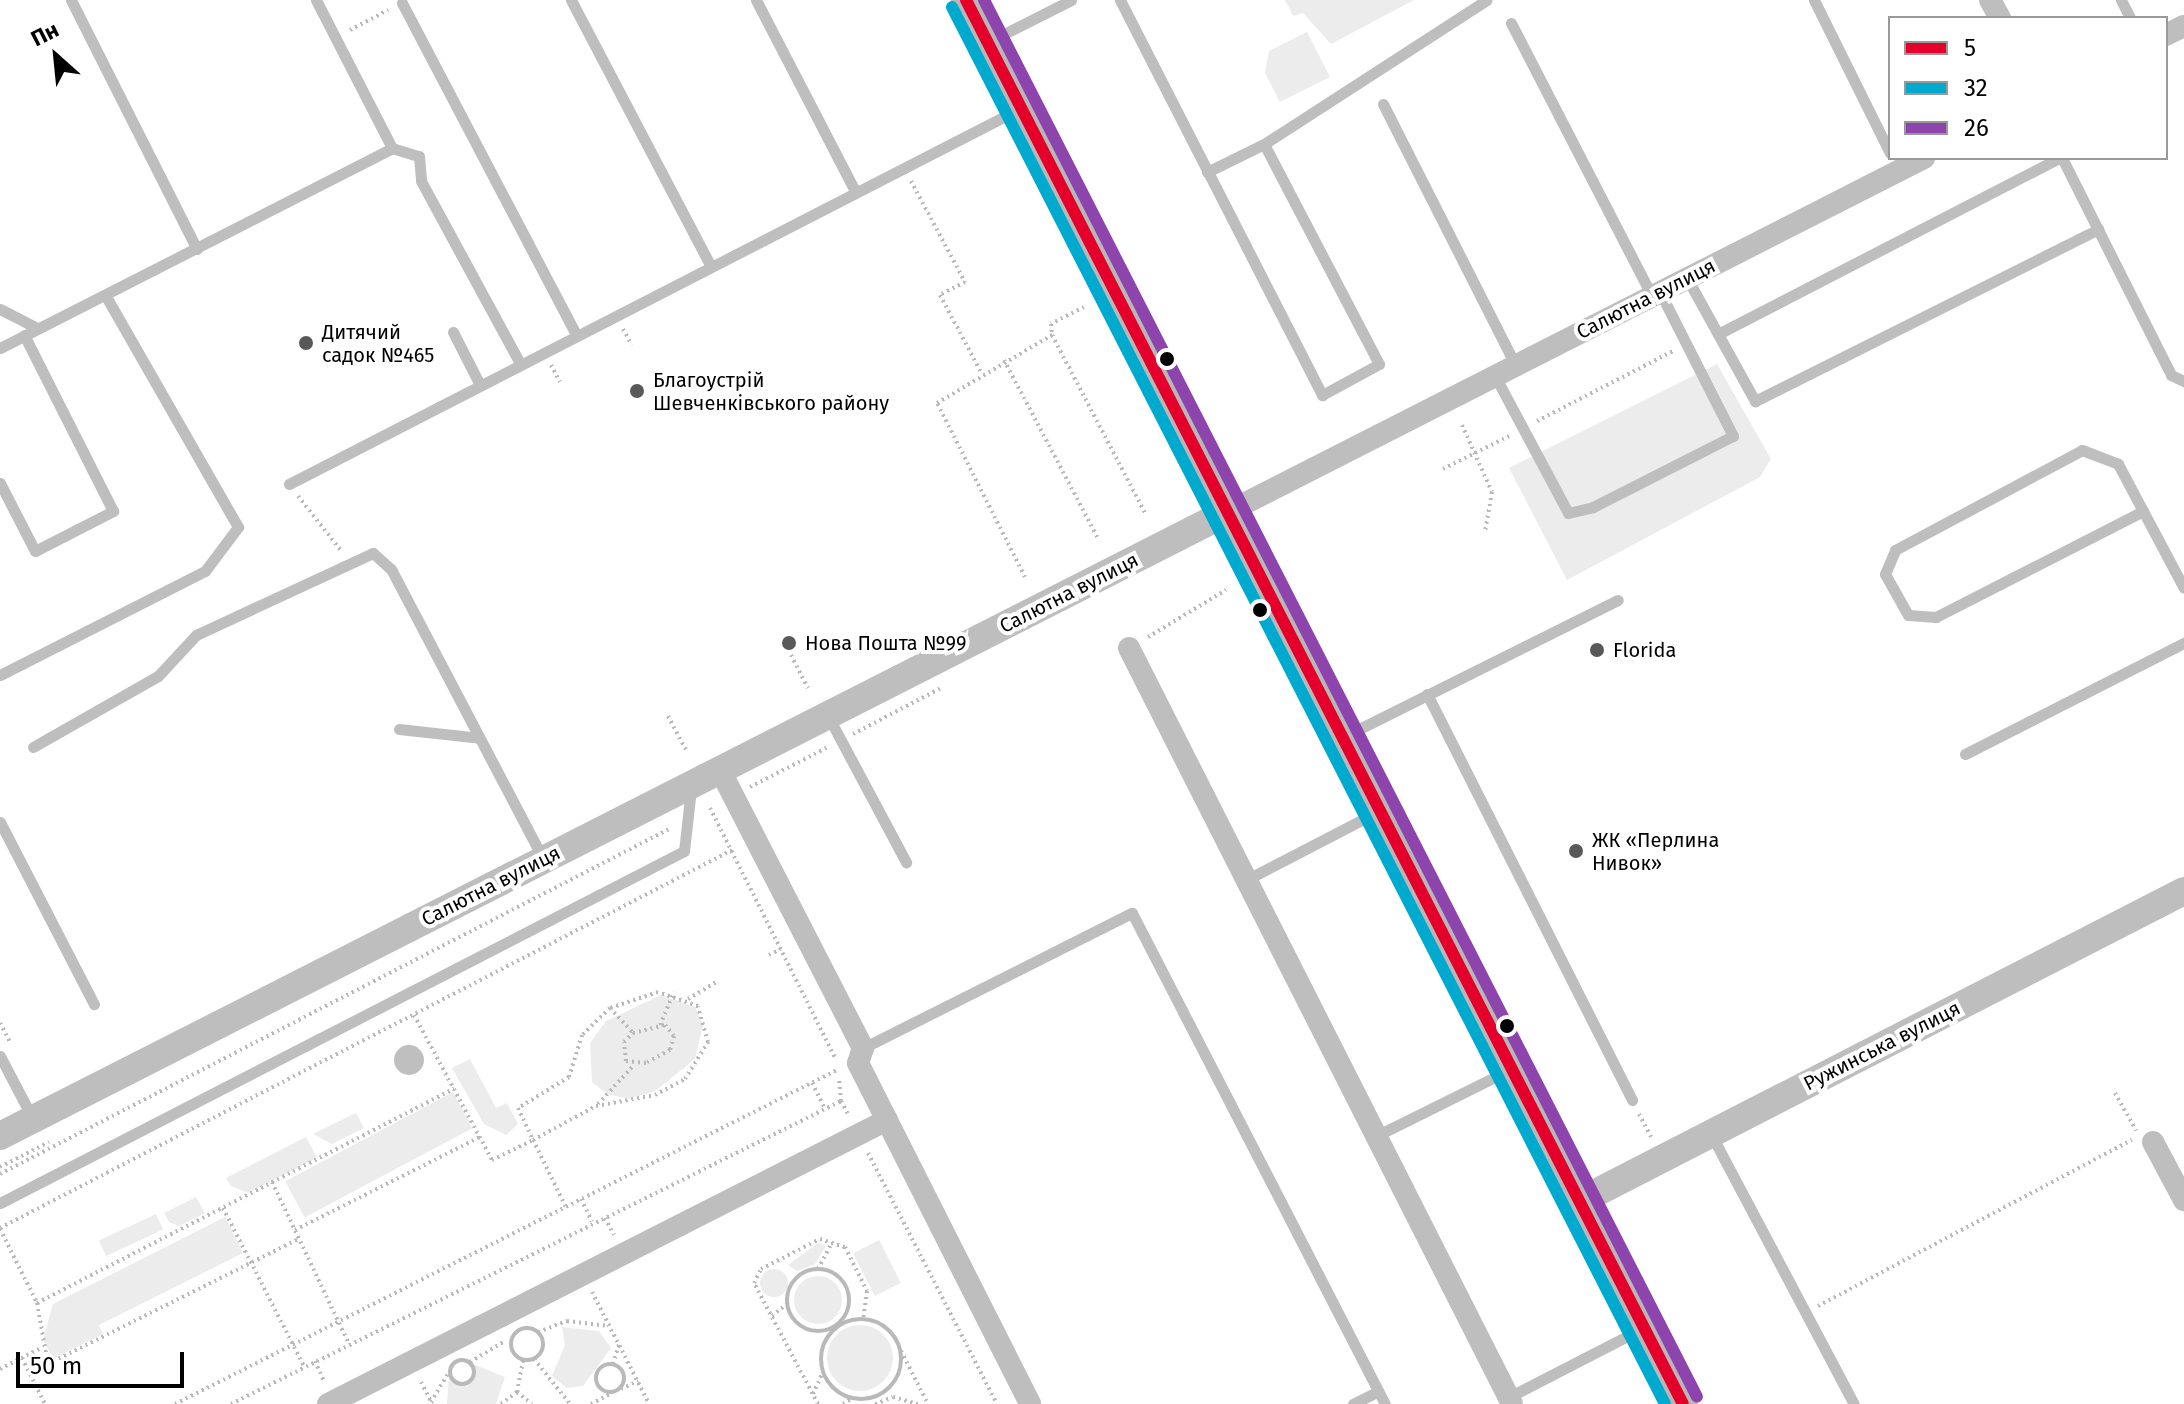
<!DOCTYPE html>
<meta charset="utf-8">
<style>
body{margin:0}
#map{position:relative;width:2184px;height:1404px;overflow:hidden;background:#fff;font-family:"Fira Sans",sans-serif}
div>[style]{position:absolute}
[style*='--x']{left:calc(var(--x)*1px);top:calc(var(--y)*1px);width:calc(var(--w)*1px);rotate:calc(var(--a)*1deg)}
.green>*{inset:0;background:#ececec;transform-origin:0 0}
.round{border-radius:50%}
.water>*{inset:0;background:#bfbfbf}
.path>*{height:4px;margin-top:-2px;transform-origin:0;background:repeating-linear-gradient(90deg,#b9b9b9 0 2px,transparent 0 6px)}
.path>.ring{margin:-2px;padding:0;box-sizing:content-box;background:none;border:4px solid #b9b9b9;border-radius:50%}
.service>*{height:11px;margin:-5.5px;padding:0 5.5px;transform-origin:5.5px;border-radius:5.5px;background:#bebebe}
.minor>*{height:22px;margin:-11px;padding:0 11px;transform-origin:11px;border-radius:11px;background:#bebebe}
.tertiary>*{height:28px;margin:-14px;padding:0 14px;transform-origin:14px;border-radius:14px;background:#bebebe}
.secondary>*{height:30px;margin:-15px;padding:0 15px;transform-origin:15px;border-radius:15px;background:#b8b8b8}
.bus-1>*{height:12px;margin:-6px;padding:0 6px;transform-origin:6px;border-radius:6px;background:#e4002b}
.bus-2>*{height:12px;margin:-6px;padding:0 6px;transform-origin:6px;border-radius:6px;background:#00a9ce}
.bus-3>*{height:12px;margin:-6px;padding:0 6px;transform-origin:6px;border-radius:6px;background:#8e44ad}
.dots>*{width:22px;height:22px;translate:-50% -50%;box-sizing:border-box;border:4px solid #fff;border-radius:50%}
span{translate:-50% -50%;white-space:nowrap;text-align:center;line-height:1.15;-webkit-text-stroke:8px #fff;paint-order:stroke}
.street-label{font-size:20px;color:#000}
.poi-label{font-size:20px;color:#000}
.left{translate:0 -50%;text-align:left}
.legend{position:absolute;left:1888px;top:16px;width:280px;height:144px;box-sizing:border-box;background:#fff;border:2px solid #999;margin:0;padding:10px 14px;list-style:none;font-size:24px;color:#000}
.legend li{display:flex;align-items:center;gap:16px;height:40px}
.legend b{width:40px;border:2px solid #999}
.north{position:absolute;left:16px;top:16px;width:80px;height:80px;-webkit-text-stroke:6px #fff;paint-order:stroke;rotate:333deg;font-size:22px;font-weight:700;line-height:32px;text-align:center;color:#000}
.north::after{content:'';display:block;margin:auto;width:28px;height:36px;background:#000;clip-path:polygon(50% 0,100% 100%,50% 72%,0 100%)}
.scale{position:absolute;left:16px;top:1352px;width:168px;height:36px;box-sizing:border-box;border:4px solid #000;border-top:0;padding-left:10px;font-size:24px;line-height:28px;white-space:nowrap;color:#000;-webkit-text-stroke:6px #fff;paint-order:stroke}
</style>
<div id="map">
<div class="green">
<i style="clip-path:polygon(1285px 0,1414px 0,1331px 44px,1303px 13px,1293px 16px)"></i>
<i style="clip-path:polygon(1307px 32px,1330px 77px,1280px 102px,1265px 73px,1269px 51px)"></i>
<i style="clip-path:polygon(1717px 364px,1771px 459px,1760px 477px,1567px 580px,1509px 468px)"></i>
<i style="clip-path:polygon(661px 995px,695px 1007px,703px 1025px,695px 1059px,655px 1091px,629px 1099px,607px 1094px,592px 1082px,590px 1043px,606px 1021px)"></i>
<i style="clip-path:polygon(470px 1059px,496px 1108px,507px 1103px,518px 1124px,506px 1135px,484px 1124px,452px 1068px)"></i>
<i style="left:453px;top:1092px;width:41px;height:190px;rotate:62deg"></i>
<i style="clip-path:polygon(356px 1113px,364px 1128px,332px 1144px,313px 1134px)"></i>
<i style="clip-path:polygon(306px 1137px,317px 1158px,248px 1193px,231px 1186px,226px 1178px)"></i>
<i style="clip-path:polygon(196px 1197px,205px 1213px,179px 1226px,169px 1222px,164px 1213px)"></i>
<i style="left:156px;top:1214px;width:17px;height:63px;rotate:65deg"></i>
<i style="clip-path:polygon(225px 1217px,243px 1253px,99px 1325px,103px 1334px,53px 1359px,43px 1340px,53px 1304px)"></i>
<i style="left:879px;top:1240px;width:48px;height:29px;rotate:63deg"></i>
<i style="clip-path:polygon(818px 1243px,826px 1246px,815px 1264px,797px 1271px,788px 1265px)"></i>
<i class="round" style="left:760px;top:1269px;width:28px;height:28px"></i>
<i class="round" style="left:794px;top:1276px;width:48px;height:48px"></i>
<i class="round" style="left:827px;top:1325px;width:66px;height:66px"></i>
<i style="clip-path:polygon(562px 1327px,599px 1331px,611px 1348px,583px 1386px,567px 1388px,552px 1376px,565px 1345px)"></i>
<i style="clip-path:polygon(473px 1364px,505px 1377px,496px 1404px,447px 1404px,449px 1375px,467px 1386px,476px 1375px)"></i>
</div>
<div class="water">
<i class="round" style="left:394px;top:1045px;width:30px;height:30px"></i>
</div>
<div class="path">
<i style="--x:350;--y:30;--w:43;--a:-27.8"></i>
<i style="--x:911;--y:181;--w:115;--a:61.9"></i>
<i style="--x:965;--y:282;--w:28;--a:153"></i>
<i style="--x:940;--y:295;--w:87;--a:62"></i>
<i style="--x:1084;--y:307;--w:37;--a:153"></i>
<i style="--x:1051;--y:324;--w:11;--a:85"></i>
<i style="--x:1052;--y:335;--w:203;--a:62.4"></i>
<i style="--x:623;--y:329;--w:18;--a:61"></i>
<i style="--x:1004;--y:360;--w:204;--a:62.2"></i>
<i style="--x:551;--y:365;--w:19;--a:62"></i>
<i style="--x:1537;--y:421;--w:155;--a:-27.2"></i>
<i style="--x:1462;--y:425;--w:73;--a:65.9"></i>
<i style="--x:1492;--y:492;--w:39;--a:100"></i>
<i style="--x:1443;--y:469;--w:76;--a:-26.6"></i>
<i style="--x:298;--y:496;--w:71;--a:51.8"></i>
<i style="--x:1025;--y:577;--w:195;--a:-116.8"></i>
<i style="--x:937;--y:403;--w:134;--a:-30.6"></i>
<i style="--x:1148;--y:637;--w:91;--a:-31.1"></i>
<i style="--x:791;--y:655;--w:37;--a:63"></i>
<i style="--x:668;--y:716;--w:38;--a:62"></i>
<i style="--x:853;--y:734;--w:99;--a:-27.6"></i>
<i style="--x:750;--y:787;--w:88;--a:-27.1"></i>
<i style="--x:710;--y:808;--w:282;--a:63.4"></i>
<i style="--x:769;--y:955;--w:13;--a:-27"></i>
<i style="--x:688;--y:999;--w:33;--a:-31"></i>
<i style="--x:610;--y:1008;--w:34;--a:47"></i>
<i style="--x:414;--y:1015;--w:165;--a:61.7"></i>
<i style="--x:492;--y:1160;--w:46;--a:-26"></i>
<i style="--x:533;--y:1140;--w:72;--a:-28.4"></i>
<i style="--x:596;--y:1106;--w:60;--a:-10.6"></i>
<i style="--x:655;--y:1095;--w:34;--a:-28"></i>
<i style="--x:685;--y:1079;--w:44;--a:-58.1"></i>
<i style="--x:708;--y:1042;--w:37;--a:-106"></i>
<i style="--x:698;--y:1006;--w:42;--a:-160.7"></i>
<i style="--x:658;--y:992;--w:51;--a:161.6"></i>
<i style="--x:610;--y:1008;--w:39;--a:136"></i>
<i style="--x:582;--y:1035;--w:44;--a:107.2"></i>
<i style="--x:569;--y:1077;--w:60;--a:148.7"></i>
<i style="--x:518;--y:1108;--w:35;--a:65"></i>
<i style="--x:533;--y:1140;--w:75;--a:63.8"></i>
<i style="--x:0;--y:1023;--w:21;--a:62"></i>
<i style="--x:660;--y:1025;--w:36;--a:-67"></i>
<i style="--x:665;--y:1025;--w:14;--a:51"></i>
<i style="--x:674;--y:1036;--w:15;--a:106"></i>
<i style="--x:670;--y:1050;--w:27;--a:152"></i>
<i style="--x:646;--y:1063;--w:20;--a:-174"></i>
<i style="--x:626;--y:1061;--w:19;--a:-96"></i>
<i style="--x:624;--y:1042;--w:13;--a:-45"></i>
<i style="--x:633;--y:1033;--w:33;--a:-14"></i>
<i style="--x:812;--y:1083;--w:28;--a:63"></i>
<i style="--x:2115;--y:1093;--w:43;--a:60.4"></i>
<i style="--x:841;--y:1101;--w:17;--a:62"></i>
<i style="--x:598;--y:1104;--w:53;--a:-47.3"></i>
<i style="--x:1639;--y:1114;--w:26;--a:62"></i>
<i style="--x:868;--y:1153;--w:282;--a:62.8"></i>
<i style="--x:0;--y:1167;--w:55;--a:-27"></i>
<i style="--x:0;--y:1174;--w:755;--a:-27.28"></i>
<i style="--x:272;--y:1182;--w:179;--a:64.6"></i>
<i style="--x:581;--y:1199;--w:25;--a:64"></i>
<i style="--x:223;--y:1208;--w:178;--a:62.9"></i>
<i style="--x:605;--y:1218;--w:19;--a:62"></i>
<i style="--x:0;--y:1228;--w:824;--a:-27.31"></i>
<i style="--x:0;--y:1229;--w:83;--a:63.4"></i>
<i style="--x:37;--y:1303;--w:62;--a:79.8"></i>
<i style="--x:48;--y:1364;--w:280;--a:-26.5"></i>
<i style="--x:295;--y:1230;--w:207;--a:-26.7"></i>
<i style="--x:818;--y:1269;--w:30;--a:-62"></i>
<i class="ring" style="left:787px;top:1269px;width:58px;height:58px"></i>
<i style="--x:592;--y:1292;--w:126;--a:63"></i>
<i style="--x:37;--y:1303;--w:469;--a:-27.2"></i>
<i style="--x:1818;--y:1306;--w:355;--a:-27.9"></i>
<i style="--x:772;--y:1316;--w:21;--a:-39"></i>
<i class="ring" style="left:821px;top:1319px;width:76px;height:76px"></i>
<i class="ring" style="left:511px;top:1328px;width:28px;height:28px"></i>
<i style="--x:538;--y:1332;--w:31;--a:-21"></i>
<i style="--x:567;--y:1321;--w:42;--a:6.8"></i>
<i style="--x:901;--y:1351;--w:59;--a:63"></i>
<i style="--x:22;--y:1358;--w:51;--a:63.4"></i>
<i style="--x:534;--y:1359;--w:58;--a:51.3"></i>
<i class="ring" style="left:450px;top:1360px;width:20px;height:20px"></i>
<i style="--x:315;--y:1361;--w:22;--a:66"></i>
<i style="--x:470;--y:1362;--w:41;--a:-31"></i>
<i class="ring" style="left:596px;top:1364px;width:24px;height:24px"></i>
<i style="--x:613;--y:1364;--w:21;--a:-73"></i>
<i style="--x:0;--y:1369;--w:46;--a:-27.1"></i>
<i style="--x:421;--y:1382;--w:25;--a:63"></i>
<i style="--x:621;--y:1389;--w:19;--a:-25"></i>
<i style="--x:517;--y:1392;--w:33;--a:-79"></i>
<i style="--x:813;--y:1394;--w:24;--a:-66"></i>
<i style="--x:431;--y:1402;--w:35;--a:-59"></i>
<i style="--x:175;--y:1404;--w:741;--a:-26.77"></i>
<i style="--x:231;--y:1404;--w:681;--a:-26.41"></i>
<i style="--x:841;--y:1101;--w:24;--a:-95"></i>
<i style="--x:501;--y:1404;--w:20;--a:-37"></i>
<i style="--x:517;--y:1392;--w:19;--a:39"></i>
<i style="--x:591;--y:1404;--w:21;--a:-28"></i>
<i style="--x:818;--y:1404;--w:137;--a:-117.9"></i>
<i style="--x:754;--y:1283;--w:16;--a:-63"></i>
<i style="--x:761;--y:1269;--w:66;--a:-27"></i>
<i style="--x:820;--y:1239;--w:26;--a:18"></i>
<i style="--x:845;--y:1247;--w:49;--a:63.4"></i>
<i style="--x:867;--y:1291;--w:27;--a:98"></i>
<i style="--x:843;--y:1404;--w:12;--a:-31"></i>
<i style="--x:875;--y:1404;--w:19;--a:-21"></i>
<i style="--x:893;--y:1397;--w:26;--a:16"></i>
</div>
<div class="service">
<i style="--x:71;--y:0;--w:279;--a:63.2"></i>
<i style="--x:316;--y:0;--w:166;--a:62.8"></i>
<i style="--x:571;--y:0;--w:301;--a:62.3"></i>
<i style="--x:756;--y:0;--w:217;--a:62.6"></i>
<i style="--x:1120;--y:0;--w:444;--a:62.9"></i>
<i style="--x:1322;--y:395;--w:65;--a:-28.5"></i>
<i style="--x:1379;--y:364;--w:248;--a:-117.6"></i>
<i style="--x:1814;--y:0;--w:171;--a:63.6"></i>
<i style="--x:2121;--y:0;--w:20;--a:63"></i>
<i style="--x:402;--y:3;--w:376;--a:62.3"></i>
<i style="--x:1511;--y:23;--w:307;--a:62.7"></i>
<i style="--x:988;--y:42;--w:93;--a:-26.8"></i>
<i style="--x:1383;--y:104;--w:294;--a:63.1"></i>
<i style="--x:2062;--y:158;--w:243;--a:63.3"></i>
<i style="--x:2171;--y:375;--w:14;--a:25"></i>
<i style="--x:1207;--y:172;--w:64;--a:-26.2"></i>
<i style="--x:1264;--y:144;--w:265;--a:-32.9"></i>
<i style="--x:1687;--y:278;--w:141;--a:61.1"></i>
<i style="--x:1755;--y:401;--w:384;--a:-26.6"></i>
<i style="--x:0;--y:309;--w:42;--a:27.2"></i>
<i style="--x:453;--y:332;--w:59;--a:63"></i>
<i style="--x:1718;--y:334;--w:384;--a:-27.3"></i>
<i style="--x:0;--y:348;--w:440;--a:-27"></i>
<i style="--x:392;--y:148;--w:28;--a:17"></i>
<i style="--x:419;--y:156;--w:25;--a:85"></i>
<i style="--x:421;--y:181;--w:209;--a:61.5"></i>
<i style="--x:1495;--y:376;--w:155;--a:61.9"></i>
<i style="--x:1568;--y:513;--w:26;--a:-13"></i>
<i style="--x:1593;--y:507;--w:157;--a:-26.9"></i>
<i style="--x:1733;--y:436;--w:161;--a:-116.9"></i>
<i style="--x:0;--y:483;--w:76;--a:62.8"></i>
<i style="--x:35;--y:551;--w:88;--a:-27.1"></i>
<i style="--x:113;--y:511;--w:197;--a:-116.8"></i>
<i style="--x:289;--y:484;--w:823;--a:-27.19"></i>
<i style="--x:2143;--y:511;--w:233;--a:152.9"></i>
<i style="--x:1936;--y:617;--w:28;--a:-176"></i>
<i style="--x:1908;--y:615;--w:47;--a:-119.3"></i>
<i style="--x:1885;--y:574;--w:26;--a:-67"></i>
<i style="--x:1895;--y:550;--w:212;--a:-28.1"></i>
<i style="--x:2082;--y:450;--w:39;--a:21"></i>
<i style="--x:2118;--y:464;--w:140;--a:62"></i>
<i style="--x:0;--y:675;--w:230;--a:-26.9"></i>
<i style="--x:205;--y:571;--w:55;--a:-53.1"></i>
<i style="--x:238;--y:527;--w:267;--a:-119.8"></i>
<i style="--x:1427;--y:694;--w:455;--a:63.2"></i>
<i style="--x:828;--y:716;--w:166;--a:61.9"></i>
<i style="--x:399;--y:729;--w:81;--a:6.3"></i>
<i style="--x:1343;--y:737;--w:307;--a:-26.5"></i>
<i style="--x:33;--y:747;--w:144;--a:-29.6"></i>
<i style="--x:158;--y:676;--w:56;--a:-47.2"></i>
<i style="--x:196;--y:635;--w:195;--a:-24.9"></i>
<i style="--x:373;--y:553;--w:24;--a:42"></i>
<i style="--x:391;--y:569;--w:327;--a:62.3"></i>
<i style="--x:1965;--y:754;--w:246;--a:-26.9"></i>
<i style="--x:0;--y:822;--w:205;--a:62.7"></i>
<i style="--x:1246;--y:880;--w:150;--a:-27.4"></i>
<i style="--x:863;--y:1048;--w:301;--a:-26.7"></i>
<i style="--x:1132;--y:913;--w:552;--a:62.74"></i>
<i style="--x:0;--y:1056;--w:71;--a:62.4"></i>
<i style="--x:1376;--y:1136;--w:151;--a:-26.4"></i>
<i style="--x:1712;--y:1136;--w:303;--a:62.1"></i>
<i style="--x:0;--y:1203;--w:769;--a:-27.23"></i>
<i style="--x:684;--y:851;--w:62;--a:-83.6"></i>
<i style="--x:1509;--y:1397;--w:151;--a:-27.2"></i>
<i style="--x:1353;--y:1404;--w:28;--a:-27"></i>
</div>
<div class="minor">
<i style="--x:1990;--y:0;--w:21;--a:61"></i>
<i style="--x:2166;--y:35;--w:20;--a:-27"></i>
<i style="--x:1228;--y:512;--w:781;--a:-26.96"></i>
<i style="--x:1129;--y:648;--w:847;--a:63.13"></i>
<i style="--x:720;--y:770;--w:313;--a:62.8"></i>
<i style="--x:863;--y:1048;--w:16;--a:108"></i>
<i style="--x:858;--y:1063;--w:382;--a:63.2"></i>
<i style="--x:2153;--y:1142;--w:66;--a:61.9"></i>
<i style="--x:328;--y:1404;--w:627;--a:-26.93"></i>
</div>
<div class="tertiary">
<i style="--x:0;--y:1136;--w:1377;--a:-26.94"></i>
<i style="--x:1580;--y:1201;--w:679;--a:-27.17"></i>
</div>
<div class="secondary">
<i style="--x:966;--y:0;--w:1576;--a:62.95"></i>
</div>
<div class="bus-1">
<i style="--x:966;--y:0;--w:1576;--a:62.95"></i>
</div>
<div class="bus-2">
<i style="--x:952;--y:7;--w:1568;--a:62.96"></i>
</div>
<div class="bus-3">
<i style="--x:984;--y:0;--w:1568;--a:62.96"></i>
</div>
<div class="dots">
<i style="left:306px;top:343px;background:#595959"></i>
<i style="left:1167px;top:359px;background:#000"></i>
<i style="left:637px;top:391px;background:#595959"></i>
<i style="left:1260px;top:610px;background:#000"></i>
<i style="left:789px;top:643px;background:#595959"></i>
<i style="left:1597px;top:650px;background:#595959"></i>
<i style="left:1576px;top:851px;background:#595959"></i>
<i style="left:1507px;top:1026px;background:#000"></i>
</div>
<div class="street-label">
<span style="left:1646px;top:299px;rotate:-27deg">Салютна вулиця</span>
<span style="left:1069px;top:593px;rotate:-27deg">Салютна вулиця</span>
<span style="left:491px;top:886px;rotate:-27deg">Салютна вулиця</span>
<span style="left:1882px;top:1046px;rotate:-27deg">Ружинська вулиця</span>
</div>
<div class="poi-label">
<span class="left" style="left:322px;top:344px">Дитячий<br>садок №465</span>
<span class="left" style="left:653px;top:392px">Благоустрій<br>Шевченківського району</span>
<span class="left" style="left:805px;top:643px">Нова Пошта №99</span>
<span class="left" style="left:1613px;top:650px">Florida</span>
<span class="left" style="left:1592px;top:852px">ЖК «Перлина<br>Нивок»</span>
</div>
<ul class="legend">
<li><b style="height:10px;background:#e4002b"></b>5</li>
<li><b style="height:10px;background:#00a9ce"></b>32</li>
<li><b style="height:10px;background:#8e44ad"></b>26</li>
</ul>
<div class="north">Пн</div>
<div class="scale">50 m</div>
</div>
